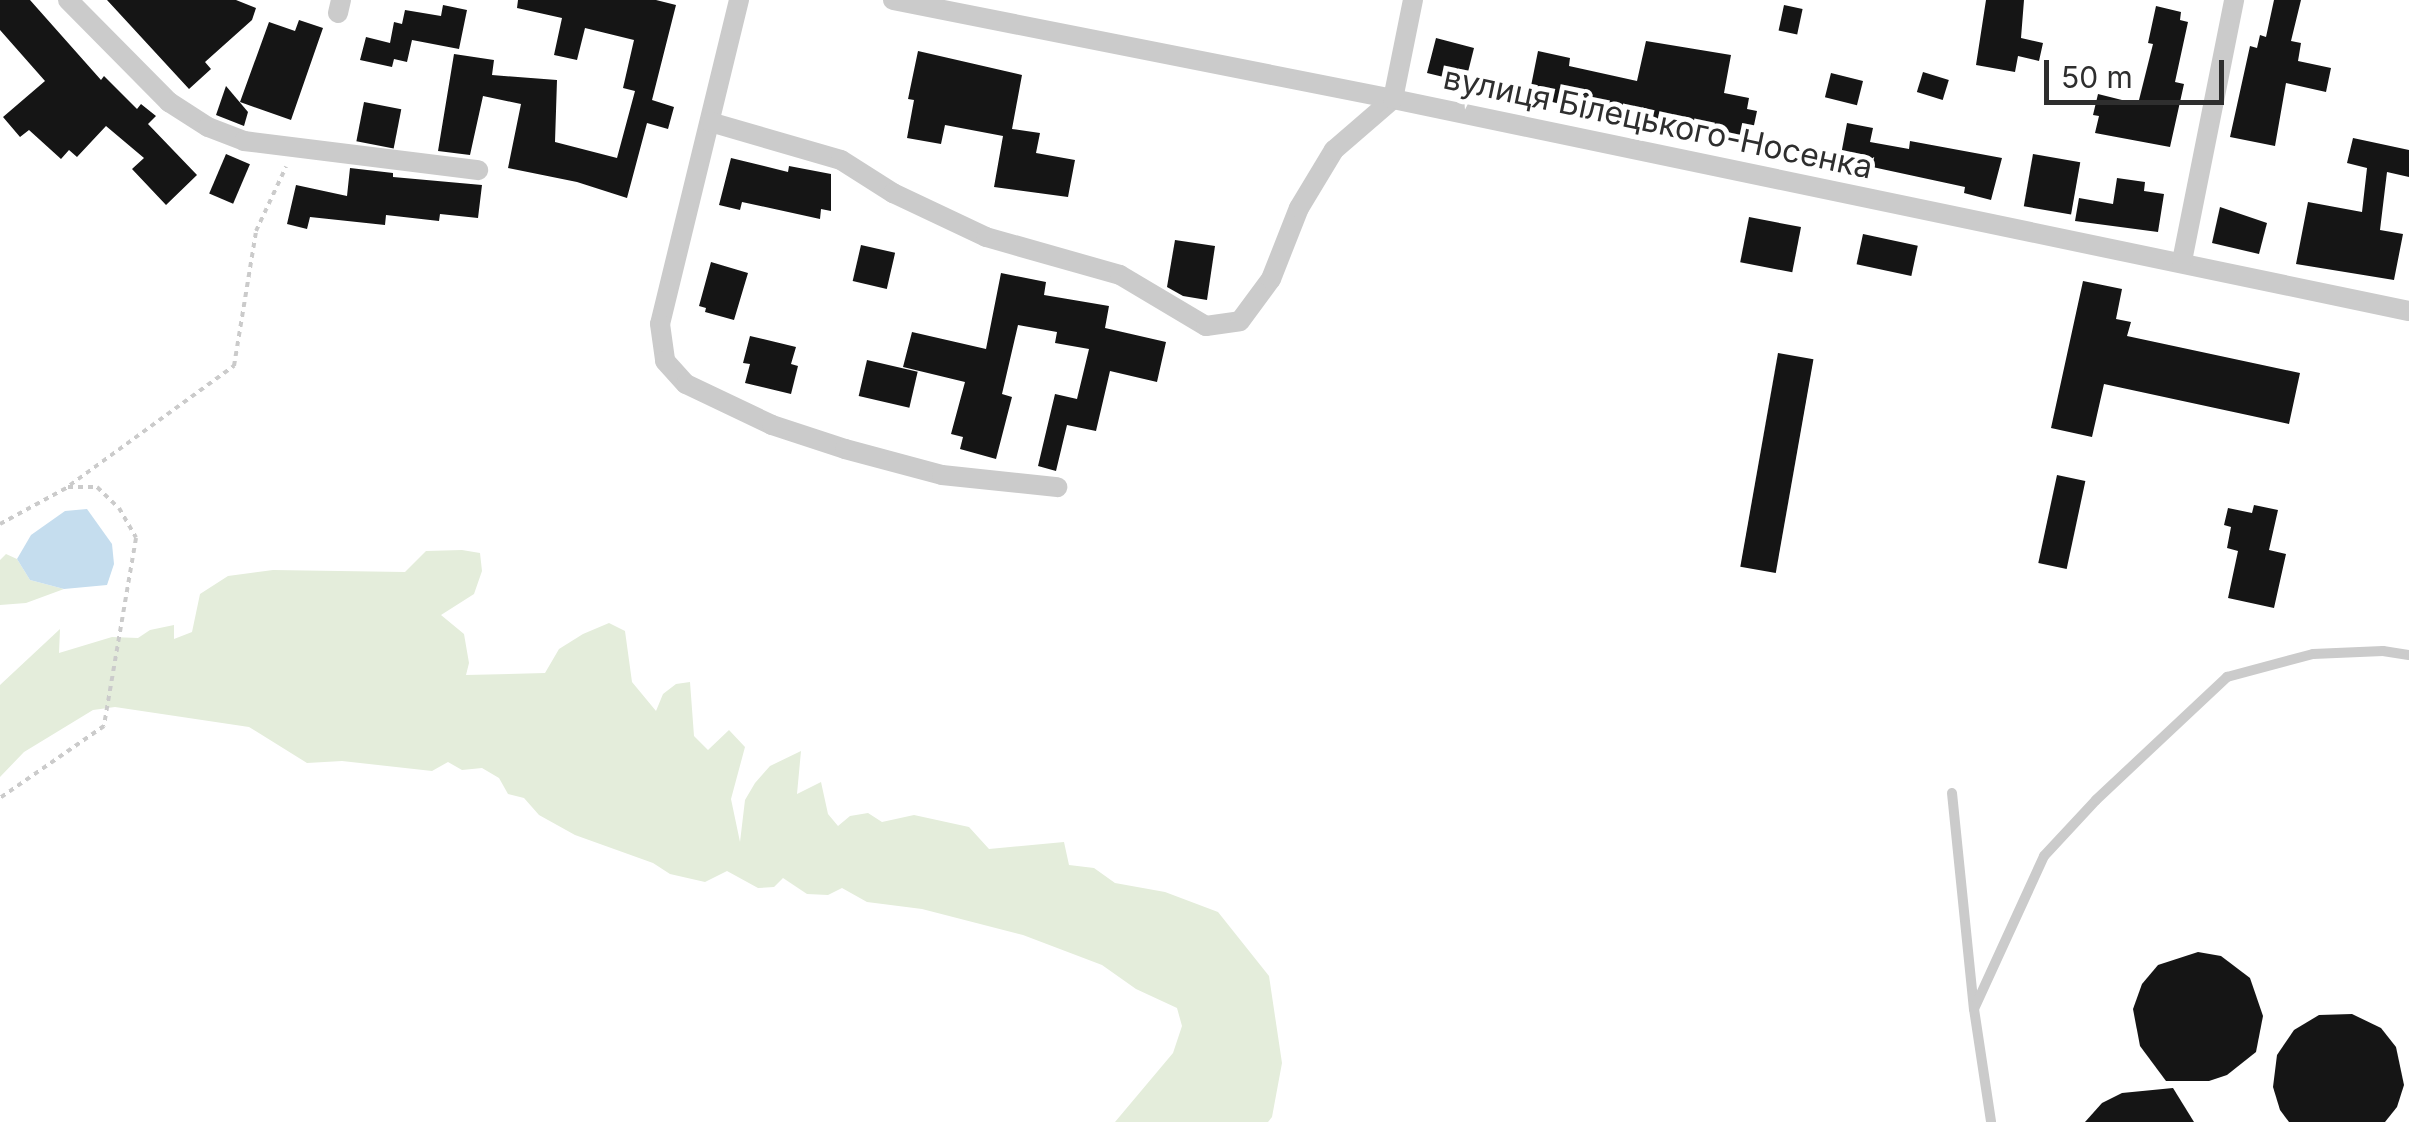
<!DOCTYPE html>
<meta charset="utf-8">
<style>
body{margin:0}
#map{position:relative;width:2409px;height:1122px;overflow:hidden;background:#fff;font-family:Inter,sans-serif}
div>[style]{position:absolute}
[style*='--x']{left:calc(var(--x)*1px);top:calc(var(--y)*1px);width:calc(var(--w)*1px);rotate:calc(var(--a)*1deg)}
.green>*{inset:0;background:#e4eddb}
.water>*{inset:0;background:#c5ddee}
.building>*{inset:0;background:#151515;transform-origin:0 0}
.path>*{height:4px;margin-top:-2px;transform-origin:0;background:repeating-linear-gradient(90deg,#cbcbcb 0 5px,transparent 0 10px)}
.service>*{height:10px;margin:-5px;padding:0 5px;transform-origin:5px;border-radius:5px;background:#cbcbcb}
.minor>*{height:20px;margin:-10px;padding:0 10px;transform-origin:10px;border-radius:10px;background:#cbcbcb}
span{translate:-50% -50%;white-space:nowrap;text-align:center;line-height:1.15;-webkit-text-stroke:10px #fff;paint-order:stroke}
.street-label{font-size:32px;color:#2e2e2e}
.scale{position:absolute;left:2044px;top:60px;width:180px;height:45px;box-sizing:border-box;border:5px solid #2e2e2e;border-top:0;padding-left:12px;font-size:30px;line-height:35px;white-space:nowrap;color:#2e2e2e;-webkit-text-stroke:8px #fff;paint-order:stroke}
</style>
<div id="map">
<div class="green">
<i style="clip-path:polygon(462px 550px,480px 553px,482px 571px,474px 594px,441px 615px,464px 634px,469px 663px,466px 675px,545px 673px,559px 649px,583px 634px,609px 623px,625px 631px,632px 682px,656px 711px,663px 694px,676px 684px,690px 682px,694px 736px,708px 750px,729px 730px,745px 747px,731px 799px,740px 842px,745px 800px,755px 783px,770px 766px,801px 751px,797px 794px,821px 782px,828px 814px,838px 826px,850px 816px,868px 813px,882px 822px,914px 815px,969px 827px,989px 849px,1064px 842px,1069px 865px,1094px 868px,1115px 883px,1165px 892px,1218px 912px,1269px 976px,1282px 1063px,1272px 1117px,1268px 1122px,1115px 1122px,1173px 1053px,1182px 1026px,1177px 1008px,1136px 989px,1102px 965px,1023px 935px,922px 909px,867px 902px,842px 888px,828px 895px,807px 894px,783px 878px,774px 887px,758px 888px,727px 871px,705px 882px,670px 874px,653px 863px,575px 835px,539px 815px,524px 798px,508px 794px,499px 778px,482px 768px,462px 770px,448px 762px,432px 771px,342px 761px,307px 763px,249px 727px,115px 707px,93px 710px,24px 752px,0 777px,0 685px,60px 629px,59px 653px,112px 637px,138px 638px,150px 630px,174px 625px,174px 639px,192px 632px,200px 594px,228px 576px,273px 570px,405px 572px,426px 551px)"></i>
<i style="clip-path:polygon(6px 554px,17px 559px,30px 580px,64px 589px,26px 603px,0 605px,0 560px)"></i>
</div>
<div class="water">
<i style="clip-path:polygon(87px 509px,112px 544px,114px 564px,107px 585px,64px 589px,30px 580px,17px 559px,31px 535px,65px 511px)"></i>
</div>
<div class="building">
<i style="clip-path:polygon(0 0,30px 0,101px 80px,104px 76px,137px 109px,141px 104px,156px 116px,148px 124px,197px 175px,166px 205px,132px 169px,144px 158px,106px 126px,77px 157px,69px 150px,61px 159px,29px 130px,20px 137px,3px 117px,45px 81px,0 30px)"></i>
<i style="clip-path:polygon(107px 0,236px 0,256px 8px,252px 20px,205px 62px,211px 69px,189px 89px)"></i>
<i style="clip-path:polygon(518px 0,656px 0,676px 5px,652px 100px,674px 107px,668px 129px,647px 123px,627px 198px,577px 182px,508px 168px,521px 104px,483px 96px,470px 155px,438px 151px,454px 54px,494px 60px,492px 75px,557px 80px,555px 142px,617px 158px,635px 91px,623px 88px,634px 40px,585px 28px,577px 60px,554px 55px,562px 18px,517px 8px)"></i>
<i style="clip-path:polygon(1986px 0,2024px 0,2021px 38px,2043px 43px,2039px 61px,2018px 56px,2015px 72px,1976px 65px)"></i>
<i style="clip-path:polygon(2274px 0,2301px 0,2291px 41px,2301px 43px,2298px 61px,2331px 68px,2326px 92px,2286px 83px,2275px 146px,2230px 137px,2250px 46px,2257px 48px,2260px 35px,2266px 37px)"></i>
<i style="clip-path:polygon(443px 5px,467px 10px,459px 49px,412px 40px,407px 62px,394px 59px,392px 67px,360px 60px,366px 37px,390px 43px,394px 22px,402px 24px,405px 10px,441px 16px)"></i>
<i style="left:1784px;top:5px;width:19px;height:26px;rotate:12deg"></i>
<i style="clip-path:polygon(2156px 6px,2181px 12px,2180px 20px,2188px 22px,2175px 82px,2184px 84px,2170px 147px,2095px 133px,2099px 116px,2093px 115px,2098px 94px,2138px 104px,2153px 44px,2148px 43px)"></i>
<i style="clip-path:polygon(299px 20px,323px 28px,291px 120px,240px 102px,269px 22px,295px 31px)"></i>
<i style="clip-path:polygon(1436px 38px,1474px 48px,1468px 72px,1459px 69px,1456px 80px,1427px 73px)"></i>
<i style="clip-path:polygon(1646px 41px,1731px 55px,1724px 93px,1749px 98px,1747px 109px,1757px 111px,1753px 130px,1746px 128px,1744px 139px,1643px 118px,1642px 125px,1529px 96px,1538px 51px,1570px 58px,1569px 66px,1637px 81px)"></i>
<i style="clip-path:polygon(918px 51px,1022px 75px,1012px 129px,1040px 133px,1036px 153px,1075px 160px,1068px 197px,994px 187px,1003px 136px,945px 125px,941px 144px,907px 138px,914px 100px,908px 99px)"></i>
<i style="left:1923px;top:72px;width:27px;height:21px;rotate:17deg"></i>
<i style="left:1831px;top:73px;width:33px;height:25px;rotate:14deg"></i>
<i style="clip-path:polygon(226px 86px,248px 112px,244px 126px,216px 115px)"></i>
<i style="left:364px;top:102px;width:38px;height:40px;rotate:11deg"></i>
<i style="clip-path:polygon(1847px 123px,1873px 128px,1870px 142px,1909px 149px,1910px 141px,2002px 158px,1991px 200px,1964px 193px,1965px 187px,1840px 160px)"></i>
<i style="clip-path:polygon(2353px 138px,2409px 150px,2409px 177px,2387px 172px,2380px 230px,2403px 234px,2394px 280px,2296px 264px,2308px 202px,2362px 212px,2367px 168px,2347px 163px)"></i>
<i style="left:226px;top:154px;width:26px;height:43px;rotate:23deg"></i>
<i style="left:2033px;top:154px;width:48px;height:53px;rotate:10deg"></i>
<i style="clip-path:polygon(731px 158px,788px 172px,789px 166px,831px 174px,831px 211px,821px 209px,820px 219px,742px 202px,740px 210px,719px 205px)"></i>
<i style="clip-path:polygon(350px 168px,393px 173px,393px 177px,482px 185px,478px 218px,440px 214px,439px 221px,386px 215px,385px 225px,310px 217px,307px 229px,287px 224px,296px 185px,347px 196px)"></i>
<i style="clip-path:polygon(2117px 178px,2145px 182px,2144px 191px,2164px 194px,2158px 232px,2075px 221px,2079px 198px,2113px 204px)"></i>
<i style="clip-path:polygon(2220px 207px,2267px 223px,2259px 254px,2212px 243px)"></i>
<i style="left:1749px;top:217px;width:53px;height:46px;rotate:11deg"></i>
<i style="left:1863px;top:234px;width:56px;height:31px;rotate:12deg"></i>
<i style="clip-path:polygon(1175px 240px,1215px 246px,1207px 300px,1183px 296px,1167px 287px)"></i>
<i style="left:861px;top:245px;width:35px;height:37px;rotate:13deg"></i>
<i style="clip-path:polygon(711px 262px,748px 273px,734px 320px,705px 312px,706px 308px,699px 306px)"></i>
<i style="clip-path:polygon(1001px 273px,1046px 282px,1044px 295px,1109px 306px,1105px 328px,1166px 342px,1157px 382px,1110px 371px,1096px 431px,1067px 425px,1056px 471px,1038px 466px,1055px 394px,1077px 399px,1089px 349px,1055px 343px,1057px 332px,1018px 325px,1002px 394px,1012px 397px,996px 459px,960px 449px,963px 437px,951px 434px,965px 382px,903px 367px,912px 332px,986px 349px)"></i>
<i style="clip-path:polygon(2083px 281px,2122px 289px,2116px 319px,2131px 322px,2127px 336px,2300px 373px,2289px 424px,2104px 384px,2092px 437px,2051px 428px)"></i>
<i style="clip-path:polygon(750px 336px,796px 347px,791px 364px,798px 366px,791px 394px,745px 383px,750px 364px,743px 363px)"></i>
<i style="left:1778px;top:353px;width:36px;height:217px;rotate:10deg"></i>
<i style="left:867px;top:360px;width:52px;height:37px;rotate:13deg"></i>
<i style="left:2057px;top:475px;width:29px;height:90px;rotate:12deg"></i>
<i style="clip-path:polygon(2254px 505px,2278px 510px,2269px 550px,2286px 554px,2274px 608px,2228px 598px,2238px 551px,2227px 548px,2231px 527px,2224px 525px,2228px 508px,2252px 513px)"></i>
<i style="clip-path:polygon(2198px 952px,2221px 956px,2250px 978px,2263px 1016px,2256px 1052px,2227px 1075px,2209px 1081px,2166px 1081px,2140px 1046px,2133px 1009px,2142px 984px,2158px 965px)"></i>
<i style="clip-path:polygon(2352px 1014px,2381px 1028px,2396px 1047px,2404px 1085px,2397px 1107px,2385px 1122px,2289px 1122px,2280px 1110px,2273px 1087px,2277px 1055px,2294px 1030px,2319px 1015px)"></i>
<i style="clip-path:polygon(2173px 1088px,2194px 1122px,2085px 1122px,2102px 1103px,2122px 1093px)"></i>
</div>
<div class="path">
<i style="--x:70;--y:485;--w:203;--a:-36"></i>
<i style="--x:234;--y:366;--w:137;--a:-80.7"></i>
<i style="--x:256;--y:231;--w:71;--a:-64.9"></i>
<i style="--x:0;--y:524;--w:77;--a:-28.6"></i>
<i style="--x:68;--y:487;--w:29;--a:0"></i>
<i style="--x:97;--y:487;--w:30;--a:44"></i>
<i style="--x:119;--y:508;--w:34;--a:60"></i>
<i style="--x:136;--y:538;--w:191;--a:99.7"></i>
<i style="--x:104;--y:726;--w:126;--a:145.3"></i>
</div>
<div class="service">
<i style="--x:1952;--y:793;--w:217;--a:84.2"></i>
<i style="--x:1974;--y:1009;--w:114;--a:81.4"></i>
<i style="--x:1974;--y:1009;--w:168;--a:-65.4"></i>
<i style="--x:2044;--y:856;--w:76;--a:-47.1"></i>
<i style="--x:2096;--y:800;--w:180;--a:-43.2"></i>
<i style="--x:2227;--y:677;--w:89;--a:-15"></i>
<i style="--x:2313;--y:654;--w:70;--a:-2.5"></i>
<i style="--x:2383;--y:651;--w:26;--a:9"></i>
</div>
<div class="minor">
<i style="--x:68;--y:0;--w:144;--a:45.3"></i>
<i style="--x:169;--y:102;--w:46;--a:32.7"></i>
<i style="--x:208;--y:127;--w:39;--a:21"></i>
<i style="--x:244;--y:141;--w:236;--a:7.1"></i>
<i style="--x:739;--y:0;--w:333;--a:103.7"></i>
<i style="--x:660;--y:324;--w:37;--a:82"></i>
<i style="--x:665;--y:361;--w:31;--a:48"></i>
<i style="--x:686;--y:384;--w:95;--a:25.5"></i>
<i style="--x:772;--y:425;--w:77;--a:18.2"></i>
<i style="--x:845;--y:449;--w:100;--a:15"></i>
<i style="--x:942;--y:475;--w:116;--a:6"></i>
<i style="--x:893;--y:0;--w:510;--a:11.2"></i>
<i style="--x:1393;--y:99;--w:1038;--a:11.79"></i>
<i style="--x:338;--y:13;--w:13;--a:-77"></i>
<i style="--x:710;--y:122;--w:136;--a:16.2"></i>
<i style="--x:841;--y:160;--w:62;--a:32.4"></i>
<i style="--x:893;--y:193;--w:103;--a:25.3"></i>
<i style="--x:986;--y:237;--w:139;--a:15.8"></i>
<i style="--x:1120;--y:275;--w:100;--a:30.7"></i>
<i style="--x:1206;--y:326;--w:34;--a:-8"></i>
<i style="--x:1240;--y:321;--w:52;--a:-53.6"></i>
<i style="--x:1271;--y:279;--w:76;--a:-68.5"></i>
<i style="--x:1299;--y:208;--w:68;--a:-58.9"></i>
<i style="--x:1334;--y:150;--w:78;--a:-40.8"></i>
<i style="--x:1393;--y:99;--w:101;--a:-78.6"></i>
<i style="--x:2182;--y:261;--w:266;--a:-78.7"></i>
</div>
<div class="street-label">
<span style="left:1658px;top:123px;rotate:12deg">вулиця Білецького-Носенка</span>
</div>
<div class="scale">50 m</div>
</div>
